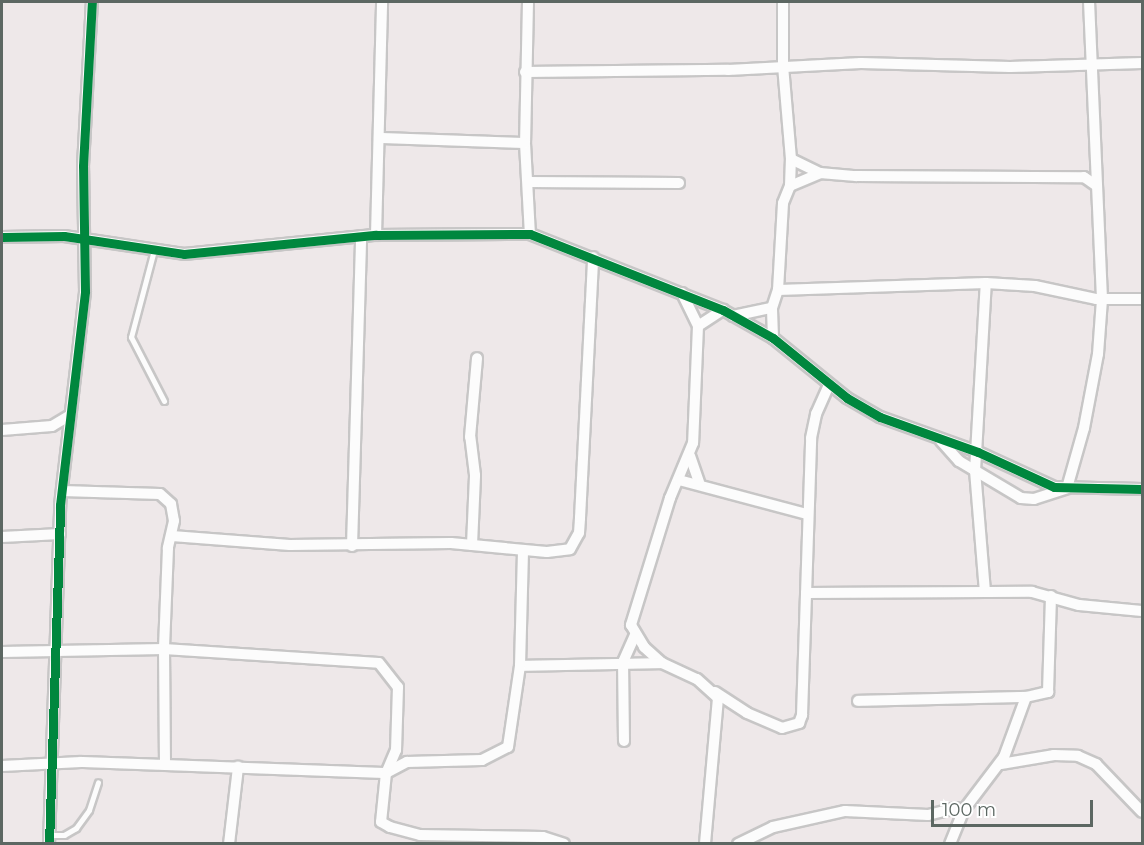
<!DOCTYPE html>
<style>
body{margin:0}
#map{position:relative;width:1144px;height:845px;overflow:hidden;background:#eee8e9;font-family:Montserrat,sans-serif}
div>[style]{position:absolute}
[style*='--x']{left:calc(var(--x)*1px);top:calc(var(--y)*1px);width:calc(var(--w)*1px);rotate:calc(var(--a)*1deg)}
.roads{filter:drop-shadow(2px 0 #c7c6c6) drop-shadow(-2px 0 #c7c6c6) drop-shadow(0 2px #c7c6c6) drop-shadow(0 -2px #c7c6c6)}
.lane>*{height:5px;margin:-2.5px;padding:0 2.5px;transform-origin:2.5px;border-radius:2.5px;background:#fcfcfc}
.street>*{height:10px;margin:-5px;padding:0 5px;transform-origin:5px;border-radius:5px;background:#fcfcfc}
.cycleway>*{height:9px;margin:-4.5px;padding:0 4.5px;transform-origin:4.5px;border-radius:4.5px;background:#00873e}
span{translate:-50% -50%;white-space:nowrap;text-align:center;line-height:1.15;-webkit-text-stroke:4.5px #fff;paint-order:stroke}
.frame{position:absolute;inset:0;border:3px solid #5c6762;pointer-events:none}
.scale{position:absolute;left:931px;top:800px;width:162px;height:27px;box-sizing:border-box;border:3px solid #5c6762;border-top:0;padding-left:8px;font-size:18px;line-height:21px;white-space:nowrap;color:#5c6762;-webkit-text-stroke:4px #fff;paint-order:stroke}
</style>
<div id="map">
<div class="roads">
<div class="lane">
<i style="--x:154;--y:250;--w:90;--a:104.8"></i>
<i style="--x:131;--y:337;--w:72;--a:62.7"></i>
<i style="--x:49;--y:835;--w:15;--a:0"></i>
<i style="--x:64;--y:835;--w:14;--a:-30"></i>
<i style="--x:76;--y:828;--w:22;--a:-54"></i>
<i style="--x:89;--y:810;--w:29;--a:-72"></i>
</div>
<div class="street">
<i style="--x:528;--y:2;--w:141;--a:91.2"></i>
<i style="--x:525;--y:143;--w:91;--a:86.9"></i>
<i style="--x:525;--y:72;--w:203;--a:-0.6"></i>
<i style="--x:728;--y:70;--w:133;--a:-3"></i>
<i style="--x:861;--y:63;--w:149;--a:1.5"></i>
<i style="--x:1010;--y:67;--w:132;--a:-1.7"></i>
<i style="--x:380;--y:138;--w:145;--a:2"></i>
<i style="--x:791;--y:159;--w:32;--a:26"></i>
<i style="--x:820;--y:173;--w:36;--a:5"></i>
<i style="--x:856;--y:176;--w:228;--a:0.3"></i>
<i style="--x:1084;--y:177;--w:16;--a:35"></i>
<i style="--x:528;--y:182;--w:151;--a:0.4"></i>
<i style="--x:790;--y:186;--w:33;--a:-23"></i>
<i style="--x:376;--y:235;--w:233;--a:-88.5"></i>
<i style="--x:2;--y:237;--w:62;--a:-0.9"></i>
<i style="--x:64;--y:236;--w:121;--a:8.5"></i>
<i style="--x:184;--y:254;--w:193;--a:-5.7"></i>
<i style="--x:376;--y:235;--w:154;--a:-0.4"></i>
<i style="--x:530;--y:234;--w:207;--a:21.5"></i>
<i style="--x:723;--y:310;--w:57;--a:29.2"></i>
<i style="--x:773;--y:338;--w:95;--a:39"></i>
<i style="--x:847;--y:398;--w:38;--a:30"></i>
<i style="--x:880;--y:417;--w:104;--a:19.7"></i>
<i style="--x:978;--y:452;--w:84;--a:24.7"></i>
<i style="--x:1054;--y:487;--w:88;--a:1.3"></i>
<i style="--x:778;--y:290;--w:208;--a:-1.9"></i>
<i style="--x:986;--y:283;--w:49;--a:3.5"></i>
<i style="--x:1035;--y:286;--w:62;--a:12"></i>
<i style="--x:1096;--y:299;--w:46;--a:0"></i>
<i style="--x:682;--y:293;--w:37;--a:64"></i>
<i style="--x:698;--y:326;--w:117;--a:92.4"></i>
<i style="--x:693;--y:443;--w:60;--a:112.7"></i>
<i style="--x:670;--y:498;--w:133;--a:107.1"></i>
<i style="--x:631;--y:625;--w:26;--a:59"></i>
<i style="--x:644;--y:647;--w:24;--a:42"></i>
<i style="--x:662;--y:663;--w:38;--a:25"></i>
<i style="--x:697;--y:679;--w:28;--a:42"></i>
<i style="--x:718;--y:698;--w:147;--a:95.1"></i>
<i style="--x:733;--y:316;--w:40;--a:-12"></i>
<i style="--x:698;--y:326;--w:30;--a:-33"></i>
<i style="--x:773;--y:338;--w:30;--a:-92"></i>
<i style="--x:772;--y:308;--w:19;--a:-72"></i>
<i style="--x:778;--y:290;--w:87;--a:-86.7"></i>
<i style="--x:783;--y:203;--w:18;--a:-68"></i>
<i style="--x:790;--y:186;--w:27;--a:-88"></i>
<i style="--x:791;--y:159;--w:93;--a:-94.9"></i>
<i style="--x:783;--y:66;--w:64;--a:-90"></i>
<i style="--x:2;--y:430;--w:50;--a:-4.6"></i>
<i style="--x:52;--y:426;--w:21;--a:-31"></i>
<i style="--x:941;--y:441;--w:27;--a:48"></i>
<i style="--x:959;--y:461;--w:72;--a:30.8"></i>
<i style="--x:1021;--y:498;--w:13;--a:4"></i>
<i style="--x:1034;--y:499;--w:35;--a:-18"></i>
<i style="--x:1067;--y:488;--w:62;--a:-74.2"></i>
<i style="--x:1084;--y:428;--w:75;--a:-79.3"></i>
<i style="--x:1098;--y:354;--w:55;--a:-85.8"></i>
<i style="--x:1102;--y:299;--w:297;--a:-92.5"></i>
<i style="--x:690;--y:456;--w:28;--a:71"></i>
<i style="--x:679;--y:480;--w:132;--a:14.9"></i>
<i style="--x:62;--y:491;--w:98;--a:1.8"></i>
<i style="--x:160;--y:494;--w:15;--a:42"></i>
<i style="--x:171;--y:504;--w:17;--a:80"></i>
<i style="--x:174;--y:521;--w:28;--a:103"></i>
<i style="--x:168;--y:548;--w:101;--a:92.3"></i>
<i style="--x:164;--y:649;--w:115;--a:89.5"></i>
<i style="--x:172;--y:536;--w:118;--a:4.4"></i>
<i style="--x:290;--y:545;--w:161;--a:-0.7"></i>
<i style="--x:451;--y:543;--w:96;--a:5.4"></i>
<i style="--x:547;--y:552;--w:23;--a:-7"></i>
<i style="--x:570;--y:549;--w:18;--a:-61"></i>
<i style="--x:579;--y:533;--w:15;--a:-86"></i>
<i style="--x:580;--y:518;--w:261;--a:-87.1"></i>
<i style="--x:2;--y:537;--w:58;--a:-3"></i>
<i style="--x:472;--y:545;--w:70;--a:-87.5"></i>
<i style="--x:475;--y:475;--w:38;--a:-97"></i>
<i style="--x:470;--y:437;--w:79;--a:-84.9"></i>
<i style="--x:352;--y:546;--w:310;--a:-88.3"></i>
<i style="--x:985;--y:592;--w:121;--a:-94.7"></i>
<i style="--x:975;--y:471;--w:188;--a:-86.7"></i>
<i style="--x:806;--y:593;--w:226;--a:-0.3"></i>
<i style="--x:1032;--y:592;--w:49;--a:15.5"></i>
<i style="--x:1079;--y:605;--w:63;--a:5.4"></i>
<i style="--x:2;--y:652;--w:162;--a:-1.1"></i>
<i style="--x:164;--y:649;--w:215;--a:3.7"></i>
<i style="--x:379;--y:663;--w:31;--a:52"></i>
<i style="--x:398;--y:687;--w:63;--a:91.8"></i>
<i style="--x:396;--y:750;--w:25;--a:113"></i>
<i style="--x:520;--y:666;--w:142;--a:-1.2"></i>
<i style="--x:715;--y:692;--w:38;--a:33"></i>
<i style="--x:747;--y:713;--w:38;--a:23"></i>
<i style="--x:782;--y:728;--w:18;--a:-16"></i>
<i style="--x:799;--y:723;--w:9;--a:-69"></i>
<i style="--x:802;--y:715;--w:277;--a:-88.1"></i>
<i style="--x:811;--y:438;--w:25;--a:-78"></i>
<i style="--x:816;--y:414;--w:32;--a:-66"></i>
<i style="--x:858;--y:701;--w:168;--a:-1.4"></i>
<i style="--x:624;--y:741;--w:79;--a:-90.7"></i>
<i style="--x:623;--y:662;--w:30;--a:-66"></i>
<i style="--x:1001;--y:764;--w:54;--a:-9.6"></i>
<i style="--x:1054;--y:755;--w:24;--a:2"></i>
<i style="--x:1078;--y:756;--w:20;--a:24"></i>
<i style="--x:1096;--y:764;--w:66;--a:46.2"></i>
<i style="--x:2;--y:766;--w:79;--a:-2.9"></i>
<i style="--x:81;--y:762;--w:305;--a:2.1"></i>
<i style="--x:386;--y:773;--w:49;--a:95.8"></i>
<i style="--x:381;--y:822;--w:10;--a:29"></i>
<i style="--x:390;--y:827;--w:31;--a:15"></i>
<i style="--x:420;--y:835;--w:123;--a:0.9"></i>
<i style="--x:543;--y:837;--w:22;--a:18"></i>
<i style="--x:386;--y:773;--w:24;--a:-28"></i>
<i style="--x:407;--y:762;--w:75;--a:-1.5"></i>
<i style="--x:482;--y:760;--w:29;--a:-27"></i>
<i style="--x:508;--y:747;--w:82;--a:-81.6"></i>
<i style="--x:520;--y:666;--w:116;--a:-88.5"></i>
<i style="--x:49;--y:844;--w:339;--a:-88.1"></i>
<i style="--x:60;--y:505;--w:215;--a:-83.3"></i>
<i style="--x:85;--y:291;--w:125;--a:-90.9"></i>
<i style="--x:83;--y:166;--w:164;--a:-86.9"></i>
<i style="--x:229;--y:844;--w:78;--a:-83.3"></i>
<i style="--x:738;--y:844;--w:39;--a:-26"></i>
<i style="--x:773;--y:827;--w:74;--a:-12.5"></i>
<i style="--x:845;--y:811;--w:83;--a:2.8"></i>
<i style="--x:928;--y:815;--w:29;--a:-14"></i>
<i style="--x:956;--y:808;--w:8;--a:23"></i>
<i style="--x:950;--y:844;--w:35;--a:-68"></i>
<i style="--x:963;--y:811;--w:68;--a:-52.8"></i>
<i style="--x:1004;--y:757;--w:64;--a:-69.9"></i>
<i style="--x:1026;--y:697;--w:23;--a:-13"></i>
<i style="--x:1048;--y:692;--w:96;--a:-88.2"></i>
</div>
</div>
<div class="cycleway">
<i style="--x:2;--y:237;--w:62;--a:-0.9"></i>
<i style="--x:64;--y:236;--w:121;--a:8.5"></i>
<i style="--x:184;--y:254;--w:193;--a:-5.7"></i>
<i style="--x:376;--y:235;--w:154;--a:-0.4"></i>
<i style="--x:530;--y:234;--w:207;--a:21.5"></i>
<i style="--x:723;--y:310;--w:57;--a:29.2"></i>
<i style="--x:773;--y:338;--w:95;--a:39"></i>
<i style="--x:847;--y:398;--w:38;--a:30"></i>
<i style="--x:880;--y:417;--w:104;--a:19.7"></i>
<i style="--x:978;--y:452;--w:84;--a:24.7"></i>
<i style="--x:1054;--y:487;--w:88;--a:1.3"></i>
<i style="--x:49;--y:844;--w:339;--a:-88.1"></i>
<i style="--x:60;--y:505;--w:215;--a:-83.3"></i>
<i style="--x:85;--y:291;--w:125;--a:-90.9"></i>
<i style="--x:83;--y:166;--w:164;--a:-86.9"></i>
</div>
<div class="frame"></div>
<div class="scale">100 m</div>
</div>
